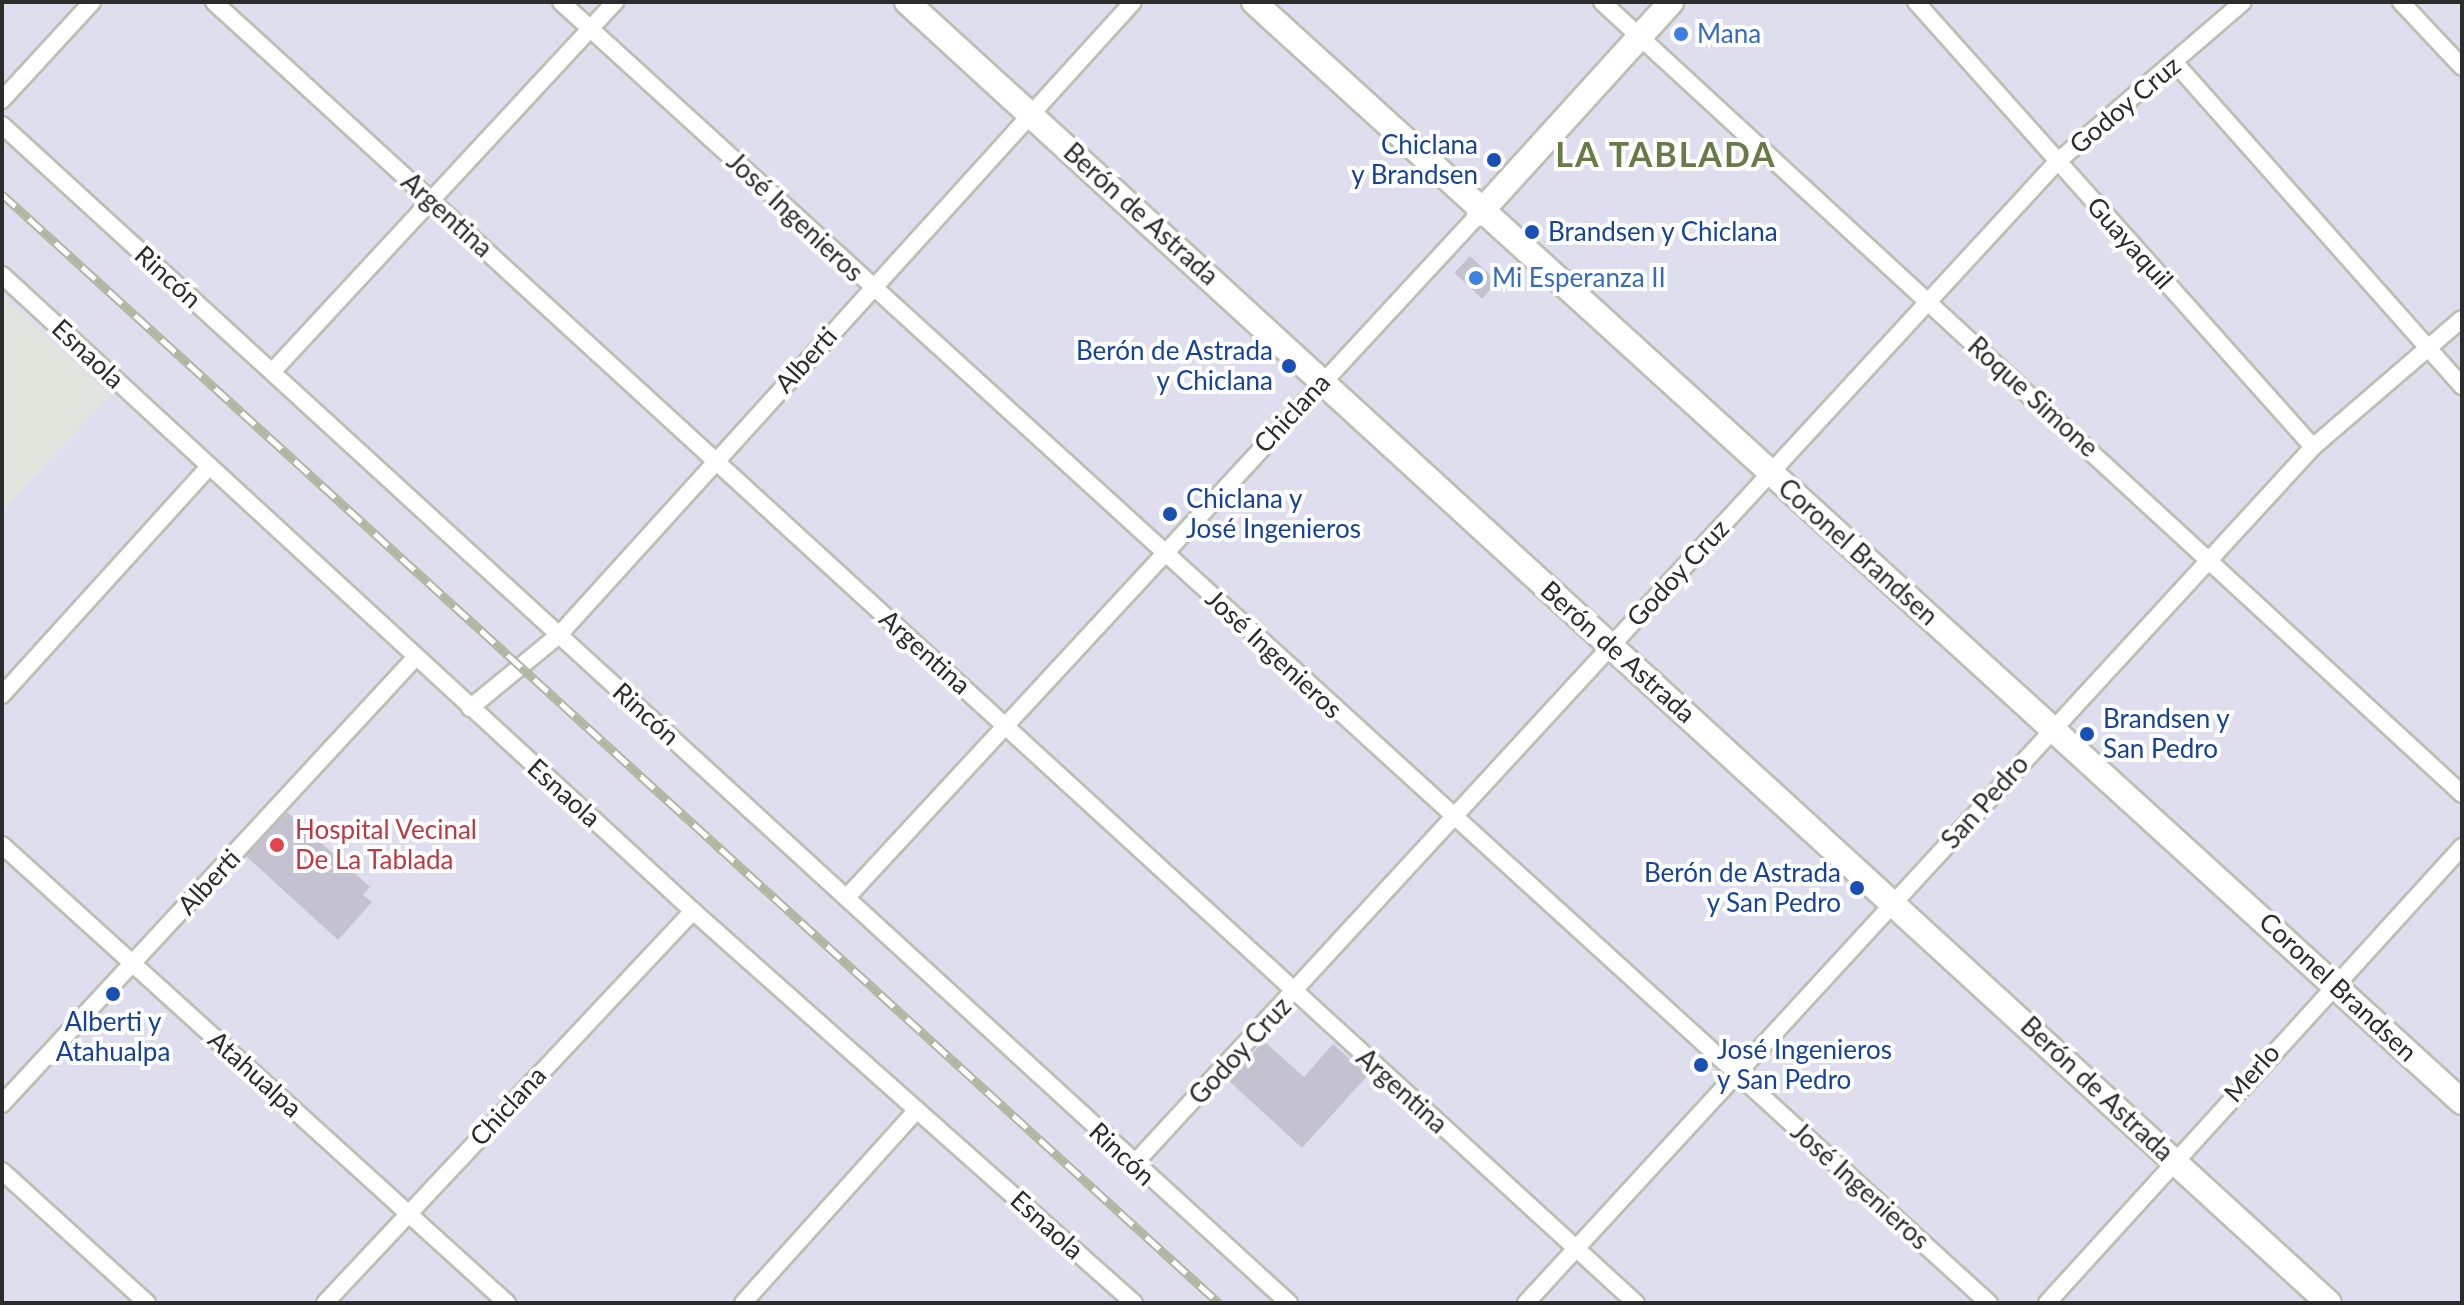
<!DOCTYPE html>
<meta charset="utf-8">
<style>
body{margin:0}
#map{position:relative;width:2464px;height:1305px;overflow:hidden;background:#dfdeee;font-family:Lato,sans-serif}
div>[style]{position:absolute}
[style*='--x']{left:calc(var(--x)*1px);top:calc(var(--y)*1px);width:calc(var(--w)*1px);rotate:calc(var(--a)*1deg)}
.industrial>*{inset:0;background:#e0e6de}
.building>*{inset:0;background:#c4c2d0;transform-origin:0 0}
.roads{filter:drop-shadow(2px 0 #bac0b2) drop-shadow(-2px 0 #bac0b2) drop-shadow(0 2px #bac0b2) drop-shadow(0 -2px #bac0b2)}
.street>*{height:16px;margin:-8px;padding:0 8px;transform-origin:8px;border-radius:8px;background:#fff}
.secondary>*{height:24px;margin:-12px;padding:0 12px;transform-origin:12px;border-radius:12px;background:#fff}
.rail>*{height:9px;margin-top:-4.5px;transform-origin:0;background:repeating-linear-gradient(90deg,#fff 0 18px,#aeb7a0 0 36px);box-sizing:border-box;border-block:2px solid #aeb7a0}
.dots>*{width:22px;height:22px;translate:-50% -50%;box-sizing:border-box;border:4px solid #fff;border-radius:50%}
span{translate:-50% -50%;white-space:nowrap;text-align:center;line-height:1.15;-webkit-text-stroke:8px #fff;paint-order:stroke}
.shop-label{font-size:26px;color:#366cbe}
.left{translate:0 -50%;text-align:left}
.street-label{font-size:26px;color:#2c2c2c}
.transit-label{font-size:26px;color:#164399}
.right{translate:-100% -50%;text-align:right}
.health-label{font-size:26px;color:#be3a42}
.district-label{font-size:34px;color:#677a47;font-weight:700;letter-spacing:2px}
.frame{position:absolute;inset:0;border:4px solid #2c2c2c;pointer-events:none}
</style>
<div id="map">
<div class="industrial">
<i style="clip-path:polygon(2px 296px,110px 395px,2px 511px)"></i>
</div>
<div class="building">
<i style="left:1470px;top:256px;width:38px;height:23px;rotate:43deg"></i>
<i style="clip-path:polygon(287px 812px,370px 887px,363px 895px,372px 902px,338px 940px,246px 856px)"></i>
<i style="clip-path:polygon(1264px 1041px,1304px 1077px,1333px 1044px,1368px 1075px,1302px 1148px,1228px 1080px)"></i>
</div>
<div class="roads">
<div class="street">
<i style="--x:214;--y:2;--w:1927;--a:42.46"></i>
<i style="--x:561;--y:2;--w:1932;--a:42.34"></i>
<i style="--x:1602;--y:2;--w:1169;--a:42.64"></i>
<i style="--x:1916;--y:2;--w:596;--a:48.26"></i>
<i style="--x:2401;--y:2;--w:89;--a:46.8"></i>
<i style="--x:2176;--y:64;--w:431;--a:48.4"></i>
<i style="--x:2;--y:100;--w:133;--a:-47.4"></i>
<i style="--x:2;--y:125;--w:1745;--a:42.47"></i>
<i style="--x:2;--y:275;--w:939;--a:42.63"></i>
<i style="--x:693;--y:911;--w:590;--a:41.63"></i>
<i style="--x:272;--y:372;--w:505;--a:-47.17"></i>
<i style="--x:2;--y:695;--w:309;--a:-47.8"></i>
<i style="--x:470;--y:708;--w:115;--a:-39.4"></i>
<i style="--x:559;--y:635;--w:854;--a:-47.8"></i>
<i style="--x:2;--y:845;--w:682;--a:42.21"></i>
<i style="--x:848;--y:896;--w:929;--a:-47.22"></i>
<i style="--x:2;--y:1104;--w:608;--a:-47.2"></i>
<i style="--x:1133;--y:1165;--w:1364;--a:-47.35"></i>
<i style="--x:2057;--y:162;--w:245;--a:-40.7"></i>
<i style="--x:2;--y:1171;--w:196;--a:42.3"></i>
<i style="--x:325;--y:1303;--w:538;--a:-46.81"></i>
<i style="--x:743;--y:1303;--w:260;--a:-48"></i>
<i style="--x:1526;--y:1303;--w:1163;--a:-47.4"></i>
<i style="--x:2313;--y:447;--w:196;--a:-40.7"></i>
<i style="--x:2047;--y:1303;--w:617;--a:-47.7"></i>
</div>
<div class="secondary">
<i style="--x:907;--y:2;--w:1927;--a:42.46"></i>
<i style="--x:1254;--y:2;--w:1634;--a:42.32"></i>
<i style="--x:1479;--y:214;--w:286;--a:-47.8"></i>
</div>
</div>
<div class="rail">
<i style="--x:2;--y:194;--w:1647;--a:42.34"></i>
</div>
<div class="dots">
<i style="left:1681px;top:34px;background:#3f7fe0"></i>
<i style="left:1494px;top:160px;background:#1a4fb4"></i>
<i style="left:1532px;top:232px;background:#1a4fb4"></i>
<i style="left:1476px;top:278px;background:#3f7fe0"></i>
<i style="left:1289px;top:366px;background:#1a4fb4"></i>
<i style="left:1170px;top:514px;background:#1a4fb4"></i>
<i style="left:2087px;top:734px;background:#1a4fb4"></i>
<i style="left:277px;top:845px;background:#e0444e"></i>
<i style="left:1857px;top:888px;background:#1a4fb4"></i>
<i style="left:113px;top:994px;background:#1a4fb4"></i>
<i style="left:1701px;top:1065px;background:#1a4fb4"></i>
</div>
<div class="shop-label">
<span class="left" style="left:1697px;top:34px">Mana</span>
<span class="left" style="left:1492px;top:278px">Mi Esperanza II</span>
</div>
<div class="street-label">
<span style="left:2125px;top:105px;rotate:-40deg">Godoy Cruz</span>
<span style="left:1141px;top:214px;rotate:42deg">Berón de Astrada</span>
<span style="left:447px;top:215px;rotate:42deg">Argentina</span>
<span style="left:795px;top:217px;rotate:43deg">José Ingenieros</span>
<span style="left:2130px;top:243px;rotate:48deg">Guayaquil</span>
<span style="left:168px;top:277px;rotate:42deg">Rincón</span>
<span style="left:88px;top:354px;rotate:43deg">Esnaola</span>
<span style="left:806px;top:360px;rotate:-48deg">Alberti</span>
<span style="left:2033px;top:397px;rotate:42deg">Roque Simone</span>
<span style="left:1292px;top:413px;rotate:-47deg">Chiclana</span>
<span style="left:1858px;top:552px;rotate:42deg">Coronel Brandsen</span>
<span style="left:1678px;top:573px;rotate:-47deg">Godoy Cruz</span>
<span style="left:925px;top:652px;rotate:42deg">Argentina</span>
<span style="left:1618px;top:652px;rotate:42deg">Berón de Astrada</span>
<span style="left:1274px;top:654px;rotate:43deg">José Ingenieros</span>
<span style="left:646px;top:714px;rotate:42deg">Rincón</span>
<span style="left:564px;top:793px;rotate:42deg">Esnaola</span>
<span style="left:1985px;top:802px;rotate:-48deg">San Pedro</span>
<span style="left:209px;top:882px;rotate:-47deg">Alberti</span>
<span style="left:2338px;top:987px;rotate:43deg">Coronel Brandsen</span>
<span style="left:1240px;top:1051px;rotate:-47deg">Godoy Cruz</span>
<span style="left:2252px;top:1073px;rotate:-48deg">Merlo</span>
<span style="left:255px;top:1074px;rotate:42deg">Atahualpa</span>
<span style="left:2097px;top:1089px;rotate:43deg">Berón de Astrada</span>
<span style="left:1402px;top:1091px;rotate:42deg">Argentina</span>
<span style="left:508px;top:1106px;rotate:-47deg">Chiclana</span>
<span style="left:1122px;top:1154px;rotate:43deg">Rincón</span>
<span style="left:1860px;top:1186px;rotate:42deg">José Ingenieros</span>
<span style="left:1047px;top:1225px;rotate:42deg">Esnaola</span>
</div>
<div class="transit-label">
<span class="right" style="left:1478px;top:160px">Chiclana<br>y Brandsen</span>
<span class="left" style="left:1548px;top:232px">Brandsen y Chiclana</span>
<span class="right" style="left:1273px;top:366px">Berón de Astrada<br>y Chiclana</span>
<span class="left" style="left:1186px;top:514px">Chiclana y<br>José Ingenieros</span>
<span class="left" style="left:2103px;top:734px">Brandsen y<br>San Pedro</span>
<span class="right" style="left:1841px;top:888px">Berón de Astrada<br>y San Pedro</span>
<span style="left:113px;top:1037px">Alberti y<br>Atahualpa</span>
<span class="left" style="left:1717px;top:1065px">José Ingenieros<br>y San Pedro</span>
</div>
<div class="health-label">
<span class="left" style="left:295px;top:845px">Hospital Vecinal<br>De La Tablada</span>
</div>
<div class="district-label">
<span style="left:1666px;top:154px">LA TABLADA</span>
</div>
<div class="frame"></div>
</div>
